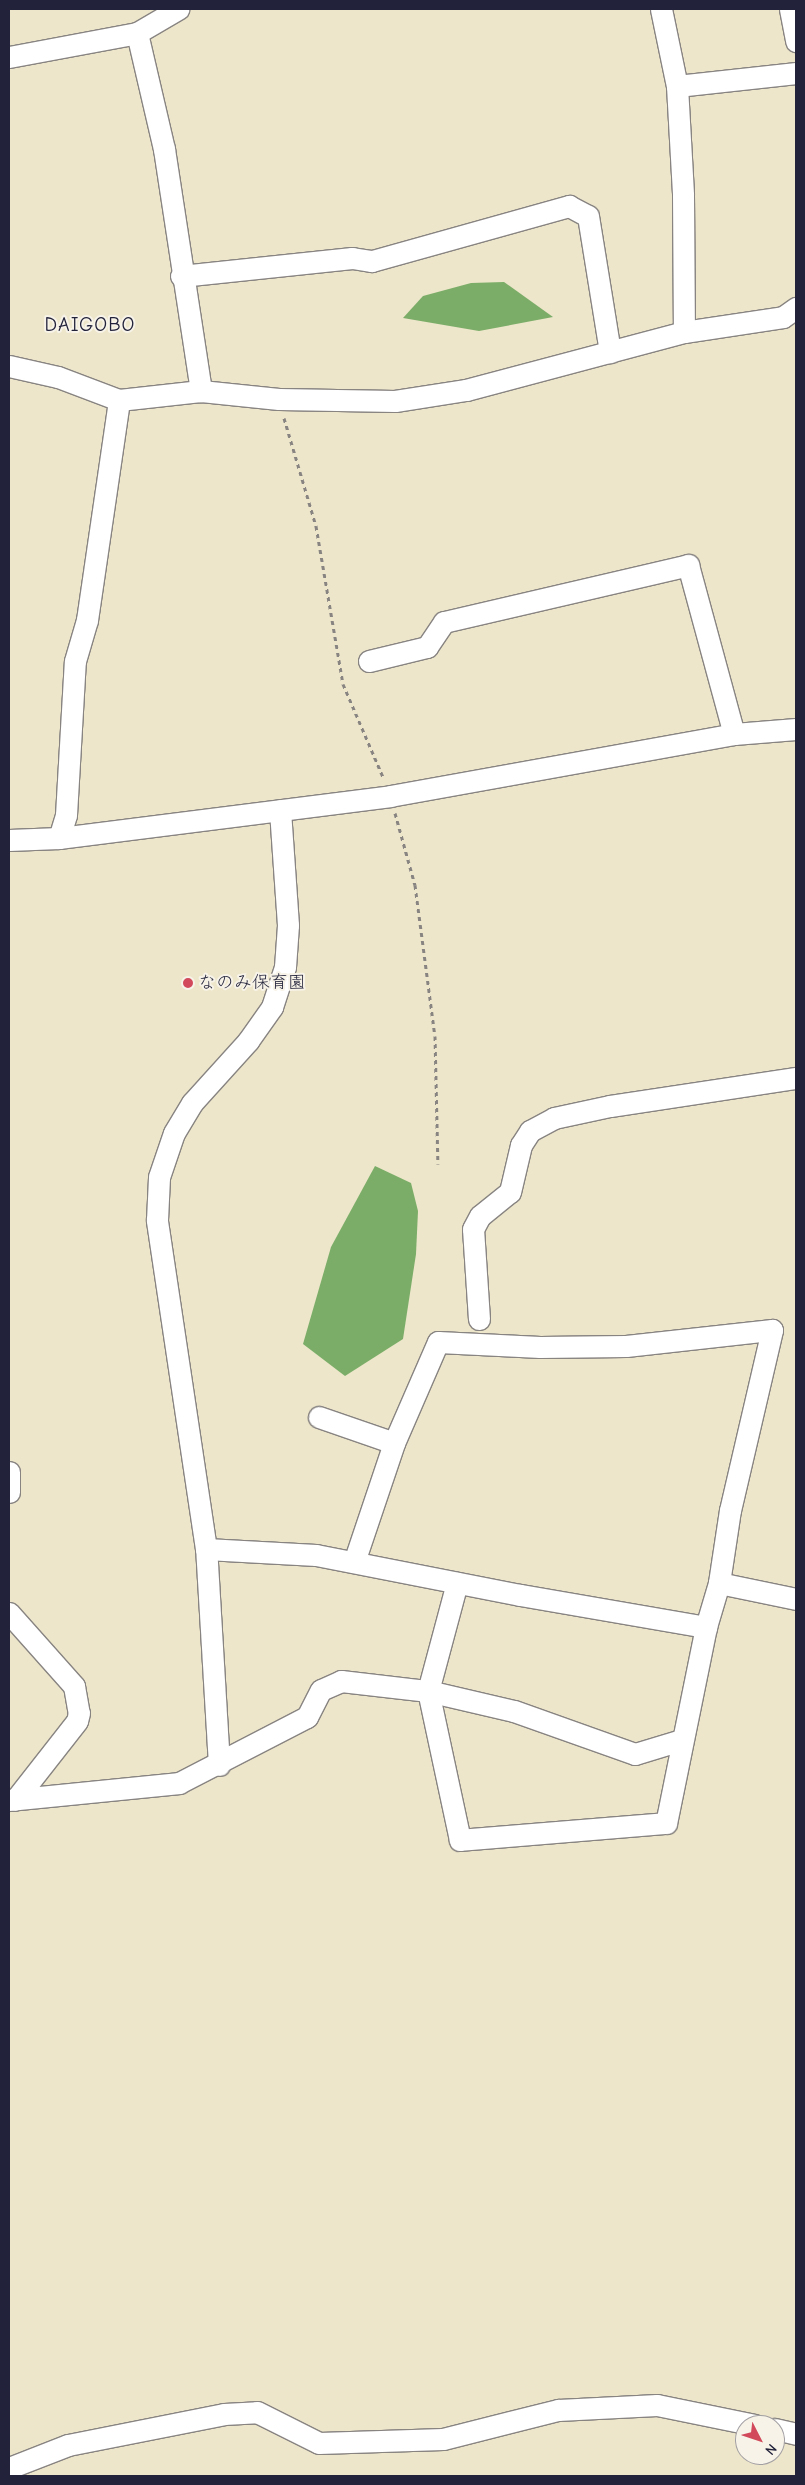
<!DOCTYPE html>
<meta charset="utf-8">
<style>
body{margin:0}
#map{position:relative;width:805px;height:2485px;overflow:hidden;background:#ede6ca;font-family:"Comic Neue","Klee One",sans-serif}
div>[style]{position:absolute}
[style*='--x']{left:calc(var(--x)*1px);top:calc(var(--y)*1px);width:calc(var(--w)*1px);rotate:calc(var(--a)*1deg)}
.forest>*{inset:0;background:#7bad68}
.path>*{height:3px;margin-top:-1.5px;transform-origin:0;background:repeating-linear-gradient(90deg,#888482 0 4px,transparent 0 8px)}
.roads{filter:drop-shadow(1px 0 #888482) drop-shadow(-1px 0 #888482) drop-shadow(0 1px #888482) drop-shadow(0 -1px #888482)}
.minor>*{height:21px;margin:-10.5px;padding:0 10.5px;transform-origin:10.5px;border-radius:10.5px;background:#fff}
.dots>*{width:14px;height:14px;translate:-50% -50%;box-sizing:border-box;border:2px solid #f7f3e8;border-radius:50%}
span{translate:-50% -50%;white-space:nowrap;text-align:center;line-height:1.15;-webkit-text-stroke:4px #f7f3e8;paint-order:stroke}
.poi-label{font-size:18px;color:#22223b}
.left{translate:0 -50%;text-align:left}
.quarter-label{font-size:20px;color:#22223b;letter-spacing:1px}
.frame{position:absolute;inset:0;border:10px solid #22223b;pointer-events:none}
.north{position:absolute;left:735px;top:2415px;width:50px;height:50px;box-sizing:border-box;background:#f7f3e8;border:1px solid #a29fa3;border-radius:50%;rotate:131deg;font-size:14px;font-weight:700;line-height:20px;text-align:center;color:#22223b}
.north::after{content:'';display:block;margin:auto;width:18px;height:22px;background:#d1495b;clip-path:polygon(50% 0,100% 100%,50% 72%,0 100%)}
</style>
<div id="map">
<div class="forest">
<i style="clip-path:polygon(504px 282px,553px 317px,479px 331px,403px 318px,423px 296px,471px 283px)"></i>
<i style="clip-path:polygon(375px 1166px,411px 1183px,418px 1211px,416px 1254px,403px 1339px,345px 1376px,303px 1344px,331px 1247px)"></i>
</div>
<div class="path">
<i style="--x:284;--y:418;--w:113;--a:73.5"></i>
<i style="--x:316;--y:526;--w:160;--a:80.3"></i>
<i style="--x:343;--y:684;--w:103;--a:66.7"></i>
<i style="--x:395;--y:813;--w:75;--a:74.5"></i>
<i style="--x:415;--y:885;--w:152;--a:82.5"></i>
<i style="--x:435;--y:1036;--w:128;--a:88.7"></i>
</div>
<div class="roads">
<div class="minor">
<i style="--x:661;--y:9;--w:79;--a:78.3"></i>
<i style="--x:677;--y:86;--w:109;--a:86.8"></i>
<i style="--x:683;--y:195;--w:137;--a:89.6"></i>
<i style="--x:790;--y:9;--w:33;--a:79"></i>
<i style="--x:137;--y:33;--w:119;--a:76.9"></i>
<i style="--x:164;--y:149;--w:245;--a:81.3"></i>
<i style="--x:9;--y:57;--w:130;--a:-10.6"></i>
<i style="--x:137;--y:33;--w:48;--a:-30.3"></i>
<i style="--x:677;--y:86;--w:120;--a:-6.2"></i>
<i style="--x:181;--y:276;--w:172;--a:-6"></i>
<i style="--x:352;--y:258;--w:20;--a:9"></i>
<i style="--x:372;--y:261;--w:205;--a:-15.6"></i>
<i style="--x:569;--y:206;--w:21;--a:28"></i>
<i style="--x:588;--y:216;--w:138;--a:80.8"></i>
<i style="--x:9;--y:366;--w:50;--a:12.7"></i>
<i style="--x:58;--y:377;--w:65;--a:20.7"></i>
<i style="--x:119;--y:400;--w:82;--a:-6.3"></i>
<i style="--x:201;--y:391;--w:78;--a:5.9"></i>
<i style="--x:279;--y:399;--w:116;--a:1"></i>
<i style="--x:395;--y:401;--w:72;--a:-8.8"></i>
<i style="--x:466;--y:390;--w:226;--a:-14.9"></i>
<i style="--x:684;--y:332;--w:100;--a:-8.6"></i>
<i style="--x:783;--y:317;--w:16;--a:-35"></i>
<i style="--x:369;--y:661;--w:60;--a:-13.6"></i>
<i style="--x:427;--y:647;--w:30;--a:-56"></i>
<i style="--x:444;--y:622;--w:251;--a:-13.1"></i>
<i style="--x:688;--y:565;--w:175;--a:74.8"></i>
<i style="--x:59;--y:838;--w:24;--a:-73"></i>
<i style="--x:66;--y:815;--w:154;--a:-86.7"></i>
<i style="--x:75;--y:661;--w:43;--a:-73.7"></i>
<i style="--x:87;--y:620;--w:222;--a:-81.7"></i>
<i style="--x:9;--y:840;--w:50;--a:-2.3"></i>
<i style="--x:59;--y:838;--w:334;--a:-7.2"></i>
<i style="--x:390;--y:796;--w:350;--a:-10.2"></i>
<i style="--x:734;--y:734;--w:62;--a:-4.6"></i>
<i style="--x:479;--y:1319;--w:90;--a:-93.8"></i>
<i style="--x:473;--y:1229;--w:15;--a:-62"></i>
<i style="--x:480;--y:1216;--w:38;--a:-39"></i>
<i style="--x:510;--y:1192;--w:48;--a:-76.8"></i>
<i style="--x:521;--y:1145;--w:17;--a:-57"></i>
<i style="--x:530;--y:1131;--w:27;--a:-28"></i>
<i style="--x:554;--y:1118;--w:57;--a:-12.1"></i>
<i style="--x:610;--y:1106;--w:188;--a:-8.6"></i>
<i style="--x:319;--y:1417;--w:79;--a:19.1"></i>
<i style="--x:9;--y:1472;--w:20;--a:90"></i>
<i style="--x:206;--y:1549;--w:110;--a:3.1"></i>
<i style="--x:316;--y:1555;--w:208;--a:11.1"></i>
<i style="--x:520;--y:1595;--w:189;--a:9.8"></i>
<i style="--x:354;--y:1562;--w:126;--a:-71.4"></i>
<i style="--x:394;--y:1443;--w:110;--a:-66.5"></i>
<i style="--x:438;--y:1342;--w:102;--a:2.8"></i>
<i style="--x:540;--y:1347;--w:86;--a:-0.7"></i>
<i style="--x:626;--y:1346;--w:147;--a:-6.3"></i>
<i style="--x:772;--y:1330;--w:185;--a:103.1"></i>
<i style="--x:730;--y:1510;--w:74;--a:98.6"></i>
<i style="--x:719;--y:1583;--w:46;--a:106.5"></i>
<i style="--x:706;--y:1627;--w:200;--a:101.5"></i>
<i style="--x:666;--y:1823;--w:207;--a:175.3"></i>
<i style="--x:460;--y:1840;--w:152;--a:-102.1"></i>
<i style="--x:428;--y:1691;--w:112;--a:-75"></i>
<i style="--x:719;--y:1583;--w:79;--a:11.7"></i>
<i style="--x:9;--y:1613;--w:98;--a:48.3"></i>
<i style="--x:74;--y:1686;--w:27;--a:80"></i>
<i style="--x:79;--y:1713;--w:8;--a:104"></i>
<i style="--x:77;--y:1721;--w:100;--a:128.1"></i>
<i style="--x:219;--y:1765;--w:216;--a:-93.4"></i>
<i style="--x:206;--y:1549;--w:333;--a:-98.5"></i>
<i style="--x:157;--y:1220;--w:43;--a:-87.3"></i>
<i style="--x:159;--y:1177;--w:46;--a:-71.2"></i>
<i style="--x:174;--y:1133;--w:35;--a:-59"></i>
<i style="--x:192;--y:1103;--w:84;--a:-47.9"></i>
<i style="--x:248;--y:1041;--w:42;--a:-54.8"></i>
<i style="--x:272;--y:1007;--w:42;--a:-72"></i>
<i style="--x:285;--y:967;--w:42;--a:-85.9"></i>
<i style="--x:288;--y:925;--w:115;--a:-94"></i>
<i style="--x:9;--y:1800;--w:171;--a:-5.7"></i>
<i style="--x:179;--y:1783;--w:144;--a:-27.3"></i>
<i style="--x:307;--y:1717;--w:30;--a:-63"></i>
<i style="--x:321;--y:1690;--w:22;--a:-24"></i>
<i style="--x:341;--y:1681;--w:88;--a:6.6"></i>
<i style="--x:428;--y:1691;--w:88;--a:13.1"></i>
<i style="--x:514;--y:1711;--w:128;--a:19.6"></i>
<i style="--x:635;--y:1754;--w:48;--a:-16.9"></i>
<i style="--x:775;--y:2429;--w:22;--a:13"></i>
<i style="--x:9;--y:2468;--w:63;--a:-21.3"></i>
<i style="--x:68;--y:2445;--w:159;--a:-11.2"></i>
<i style="--x:224;--y:2414;--w:33;--a:-3"></i>
<i style="--x:257;--y:2412;--w:69;--a:26.6"></i>
<i style="--x:319;--y:2443;--w:124;--a:-1.8"></i>
<i style="--x:443;--y:2439;--w:119;--a:-14.2"></i>
<i style="--x:558;--y:2410;--w:99;--a:-2.9"></i>
<i style="--x:657;--y:2405;--w:100;--a:11.5"></i>
</div>
</div>
<div class="dots">
<i style="left:188px;top:983px;background:#d1495b"></i>
</div>
<div class="poi-label">
<span class="left" style="left:198px;top:983px">なのみ保育園</span>
</div>
<div class="quarter-label">
<span style="left:90px;top:324px">DAIGOBO</span>
</div>
<div class="frame"></div>
<div class="north">N</div>
</div>
